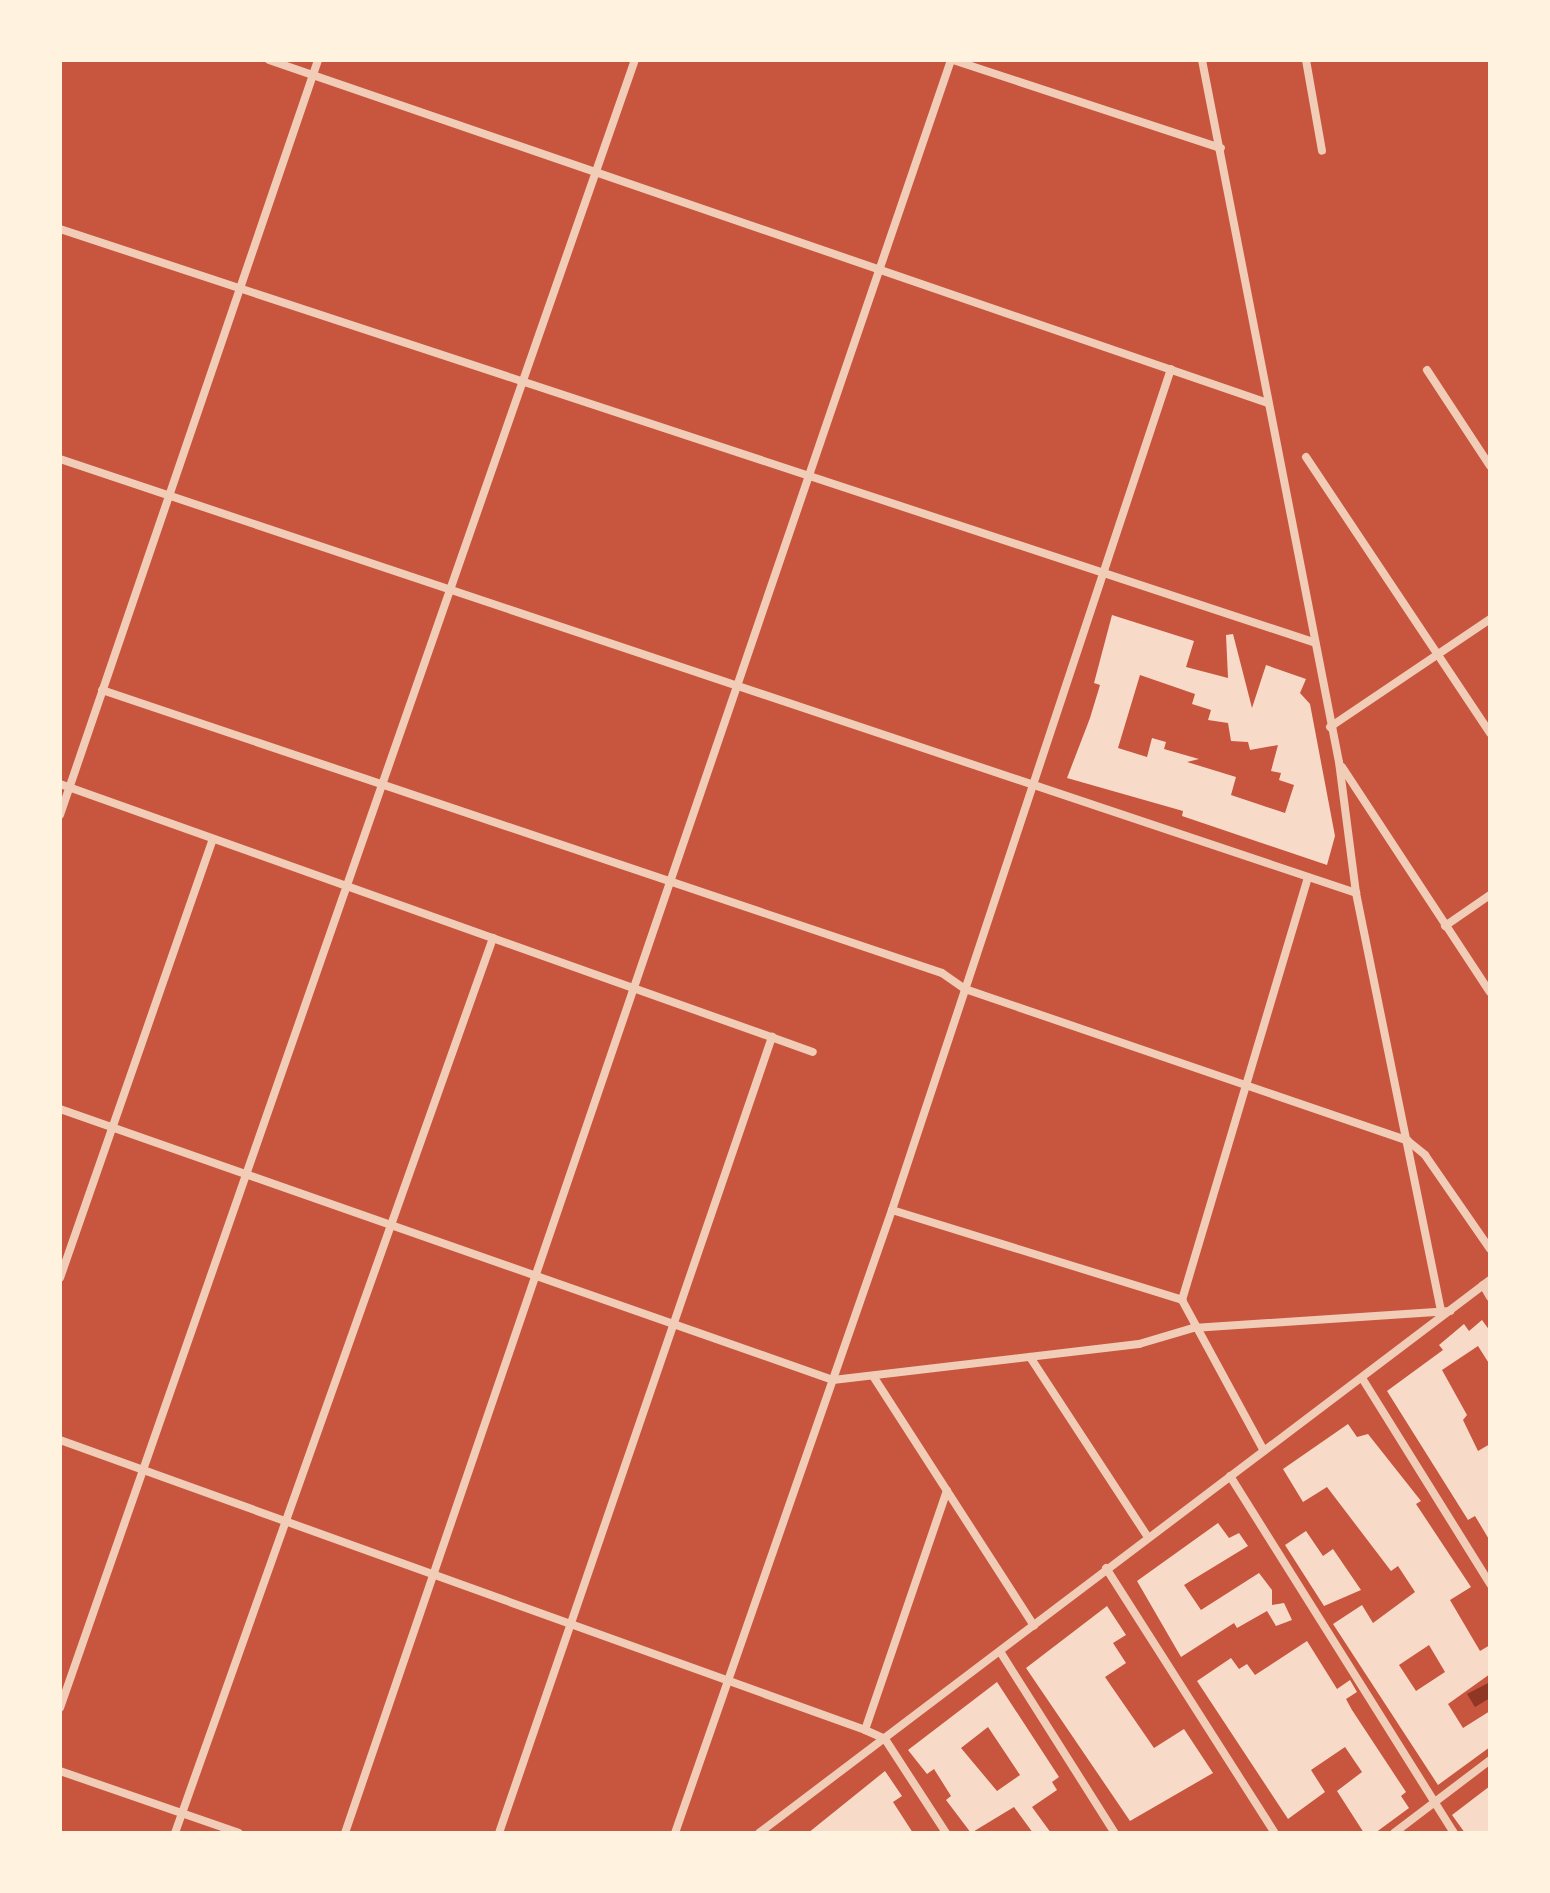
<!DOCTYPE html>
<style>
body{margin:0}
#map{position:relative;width:1550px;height:1893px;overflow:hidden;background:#c8553d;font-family:"Space Grotesk",sans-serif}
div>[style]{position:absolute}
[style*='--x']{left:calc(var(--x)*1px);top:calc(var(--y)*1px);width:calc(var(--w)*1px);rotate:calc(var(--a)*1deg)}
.water>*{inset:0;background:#8f3625}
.building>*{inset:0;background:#f7dbc8}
.minor>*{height:8px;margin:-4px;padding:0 4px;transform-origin:4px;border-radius:4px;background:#f1ccb7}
span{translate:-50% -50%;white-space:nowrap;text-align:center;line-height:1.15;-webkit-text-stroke:6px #fff3e0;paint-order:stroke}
.frame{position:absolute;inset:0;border:62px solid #fff3e0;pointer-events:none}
</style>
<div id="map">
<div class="water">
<i style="clip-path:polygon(1490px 1682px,1490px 1698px,1475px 1707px,1467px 1694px)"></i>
</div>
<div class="building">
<i style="clip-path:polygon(evenodd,1112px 615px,1194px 641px,1186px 667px,1228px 678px,1226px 635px,1233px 634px,1252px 708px,1266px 665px,1306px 679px,1300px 693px,1310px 704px,1335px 836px,1327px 865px,1182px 816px,1183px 811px,1067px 778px,1090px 718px,1100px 685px,1094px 683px,1112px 615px,1140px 675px,1195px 694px,1192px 704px,1211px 710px,1208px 720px,1228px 723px,1231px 741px,1248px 742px,1250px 750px,1278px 745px,1271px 771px,1281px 773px,1279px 780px,1294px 785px,1285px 813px,1231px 795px,1236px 777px,1187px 762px,1199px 759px,1164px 749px,1166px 742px,1152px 738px,1147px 757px,1118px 748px,1140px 675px)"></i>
<i style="clip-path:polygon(1482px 1320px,1490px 1331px,1490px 1365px,1478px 1346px,1442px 1370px,1467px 1415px,1463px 1420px,1478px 1451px,1490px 1444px,1490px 1541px,1475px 1516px,1468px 1520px,1387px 1391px,1443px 1350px,1439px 1345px,1464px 1324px,1469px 1331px)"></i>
<i style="clip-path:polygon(evenodd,1348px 1424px,1357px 1437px,1368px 1434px,1421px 1501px,1416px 1504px,1471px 1587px,1450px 1600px,1480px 1651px,1490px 1645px,1490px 1674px,1448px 1704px,1463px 1728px,1490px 1711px,1490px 1747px,1438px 1785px,1333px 1624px,1362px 1605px,1373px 1623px,1415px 1592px,1398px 1566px,1391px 1571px,1327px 1487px,1303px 1502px,1283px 1469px,1348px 1424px,1429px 1645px,1445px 1672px,1416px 1691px,1399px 1665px,1429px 1645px)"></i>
<i style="clip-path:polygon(1218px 1523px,1229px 1538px,1239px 1533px,1248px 1546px,1184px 1585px,1201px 1610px,1259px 1573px,1272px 1590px,1272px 1605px,1284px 1603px,1292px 1620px,1276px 1626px,1267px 1611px,1237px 1628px,1234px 1623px,1181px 1657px,1137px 1581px)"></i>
<i style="clip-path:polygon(1306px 1531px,1323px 1556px,1333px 1549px,1361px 1590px,1324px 1606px,1285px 1545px)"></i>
<i style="clip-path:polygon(1107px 1606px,1126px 1635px,1113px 1643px,1126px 1663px,1105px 1677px,1154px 1748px,1184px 1729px,1213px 1773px,1130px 1821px,1026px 1668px)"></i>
<i style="clip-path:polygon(1307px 1641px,1337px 1689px,1350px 1680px,1357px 1692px,1346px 1699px,1352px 1710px,1406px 1792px,1401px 1796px,1409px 1808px,1375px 1833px,1364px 1833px,1337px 1791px,1362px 1772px,1345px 1747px,1311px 1770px,1325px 1792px,1288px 1819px,1197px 1681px,1231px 1658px,1239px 1669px,1247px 1664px,1255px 1675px)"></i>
<i style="clip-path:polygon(evenodd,997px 1682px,1059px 1777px,1052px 1782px,1057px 1790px,1032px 1807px,1051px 1833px,1033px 1833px,1014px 1807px,971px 1833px,946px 1800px,951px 1796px,934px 1769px,927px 1774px,908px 1750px,997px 1682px,988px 1727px,1020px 1775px,997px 1791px,961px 1748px,988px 1727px)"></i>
<i style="clip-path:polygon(885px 1771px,902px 1796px,893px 1802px,913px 1833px,808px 1833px)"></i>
<i style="clip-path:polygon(1490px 1786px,1490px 1833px,1465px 1833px,1452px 1815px)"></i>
</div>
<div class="minor">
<i style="--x:269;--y:60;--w:1056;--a:18.95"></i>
<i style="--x:953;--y:60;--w:282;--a:18.2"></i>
<i style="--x:1202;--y:60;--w:715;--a:78.96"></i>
<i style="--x:1339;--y:762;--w:132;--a:82.6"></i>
<i style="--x:1356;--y:893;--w:425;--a:78.5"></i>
<i style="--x:1306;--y:60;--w:92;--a:80"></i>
<i style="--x:60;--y:229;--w:1319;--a:18.24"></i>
<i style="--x:1427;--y:370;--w:115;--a:56.7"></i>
<i style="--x:1306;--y:457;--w:332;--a:56.3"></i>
<i style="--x:60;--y:459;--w:1367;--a:18.51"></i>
<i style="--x:102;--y:690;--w:886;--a:18.62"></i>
<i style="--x:942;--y:973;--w:28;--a:35"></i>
<i style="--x:965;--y:989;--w:468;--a:18.9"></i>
<i style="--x:1408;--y:1141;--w:22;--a:39"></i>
<i style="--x:1425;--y:1155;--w:114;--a:55.3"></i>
<i style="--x:1330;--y:727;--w:193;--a:-34"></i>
<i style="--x:1342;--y:767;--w:269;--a:56.7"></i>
<i style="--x:60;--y:784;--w:799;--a:19.59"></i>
<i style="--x:60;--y:815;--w:798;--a:-71.13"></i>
<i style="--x:1445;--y:926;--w:55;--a:-34.6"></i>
<i style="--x:60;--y:1109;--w:819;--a:19.32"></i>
<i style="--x:833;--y:1380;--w:308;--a:-6.7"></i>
<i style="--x:1139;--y:1344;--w:56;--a:-16.5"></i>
<i style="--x:1193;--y:1328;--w:258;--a:-3.8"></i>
<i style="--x:892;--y:1210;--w:304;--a:17.2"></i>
<i style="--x:60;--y:1278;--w:465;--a:-70.8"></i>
<i style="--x:1483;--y:1285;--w:14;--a:60"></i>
<i style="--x:1030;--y:1357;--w:215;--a:56.8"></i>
<i style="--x:873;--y:1376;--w:297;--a:57.2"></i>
<i style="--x:1362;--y:1378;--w:243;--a:58.1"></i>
<i style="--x:60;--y:1440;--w:856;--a:19.81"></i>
<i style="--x:865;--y:1730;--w:22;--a:24"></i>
<i style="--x:885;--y:1739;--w:112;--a:57"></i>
<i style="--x:1264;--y:1451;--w:172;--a:-118.5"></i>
<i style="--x:1182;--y:1300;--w:441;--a:-73.4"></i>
<i style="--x:1230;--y:1476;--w:421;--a:57.9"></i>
<i style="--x:1106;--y:1568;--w:314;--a:57.5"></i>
<i style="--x:1001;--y:1653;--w:213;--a:57.7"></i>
<i style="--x:60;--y:1708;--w:1745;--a:-70.77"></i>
<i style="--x:865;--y:1730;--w:253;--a:-71.1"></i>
<i style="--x:60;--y:1771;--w:189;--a:19.1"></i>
<i style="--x:175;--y:1833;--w:950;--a:-70.44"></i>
<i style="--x:345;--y:1833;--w:1874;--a:-71.13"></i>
<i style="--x:499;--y:1833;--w:842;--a:-71.07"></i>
<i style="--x:675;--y:1833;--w:660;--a:-70.8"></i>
<i style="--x:892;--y:1210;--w:886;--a:-71.65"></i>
<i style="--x:759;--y:1833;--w:917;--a:-37.11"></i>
<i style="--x:1394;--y:1833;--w:121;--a:-37.2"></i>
</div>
<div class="frame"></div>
</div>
